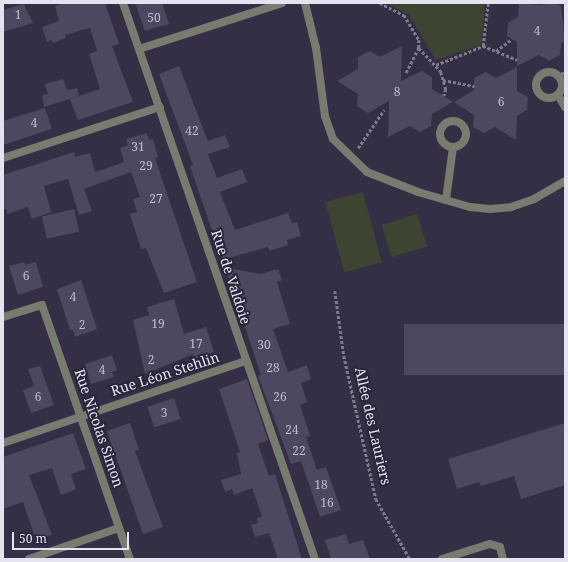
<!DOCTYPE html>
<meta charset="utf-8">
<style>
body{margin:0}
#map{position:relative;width:568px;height:562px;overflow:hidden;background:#352f45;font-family:"Noto Serif",serif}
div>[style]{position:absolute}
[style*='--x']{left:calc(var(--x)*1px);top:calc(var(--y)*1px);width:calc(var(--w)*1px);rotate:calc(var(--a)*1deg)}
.green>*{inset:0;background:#3e4432;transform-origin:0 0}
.building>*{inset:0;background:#4d475f;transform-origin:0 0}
.path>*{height:2.5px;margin-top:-1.25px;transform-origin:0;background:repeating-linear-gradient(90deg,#7f7b8d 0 3px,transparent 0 5px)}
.minor>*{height:8px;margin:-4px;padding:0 4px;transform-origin:4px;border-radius:4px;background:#777b70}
.minor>.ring{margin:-4px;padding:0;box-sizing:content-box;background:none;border:8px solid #777b70;border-radius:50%}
span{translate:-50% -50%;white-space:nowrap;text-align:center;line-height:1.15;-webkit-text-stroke:4px #2b253b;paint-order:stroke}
.number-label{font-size:12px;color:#c0bccc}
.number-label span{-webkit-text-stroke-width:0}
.street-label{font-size:14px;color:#e6e3f1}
.frame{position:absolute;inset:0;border:4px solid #e6e3f1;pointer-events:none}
.scale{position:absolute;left:12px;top:532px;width:117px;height:18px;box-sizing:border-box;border:2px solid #e6e3f1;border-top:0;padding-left:5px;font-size:12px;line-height:14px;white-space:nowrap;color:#e6e3f1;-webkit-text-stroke:3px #2b253b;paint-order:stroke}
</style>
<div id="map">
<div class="green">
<i style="clip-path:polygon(386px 3px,485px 3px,482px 41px,480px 45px,436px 60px,409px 15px)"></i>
<i style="left:363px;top:192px;width:73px;height:39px;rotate:75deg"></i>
<i style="left:417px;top:214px;width:34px;height:37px;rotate:73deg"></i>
</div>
<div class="building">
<i style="clip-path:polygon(64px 3px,105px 3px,119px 44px,112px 46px,133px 102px,78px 120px,70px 99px,100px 89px,89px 54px,97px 51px,90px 28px,65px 35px,66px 38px,53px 43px,51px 40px,47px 42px,42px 27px,59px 21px,55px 6px)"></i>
<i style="clip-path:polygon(135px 3px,162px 3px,169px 24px,145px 31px)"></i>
<i style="clip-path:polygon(519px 3px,540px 5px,556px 3px,561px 6px,565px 41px,561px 43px,560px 55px,549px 61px,539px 55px,517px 66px,517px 42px,507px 36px,508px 23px,518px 17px)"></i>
<i style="clip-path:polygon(24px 4px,33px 23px,3px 32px,3px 10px)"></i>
<i style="clip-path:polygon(402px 46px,401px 81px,422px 71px,432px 77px,432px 89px,453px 102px,432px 114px,431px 126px,420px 132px,410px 126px,388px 137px,389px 101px,368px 113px,357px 106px,358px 94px,337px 81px,358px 69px,358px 57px,370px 51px,380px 57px)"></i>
<i style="clip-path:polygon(179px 66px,208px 141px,225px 135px,230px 147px,208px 154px,217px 178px,242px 169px,247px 182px,220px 192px,235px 230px,288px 213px,292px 223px,297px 222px,301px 236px,287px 240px,288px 245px,269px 251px,268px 247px,222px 260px,190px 166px,193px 165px,159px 74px)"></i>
<i style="clip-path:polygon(517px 67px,517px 91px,528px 97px,527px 110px,517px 116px,516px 140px,495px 127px,484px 133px,473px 127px,474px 115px,454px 102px,474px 90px,474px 78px,486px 72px,496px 78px)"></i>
<i style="clip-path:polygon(63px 79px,67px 90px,77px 88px,79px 96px,44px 107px,42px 95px,48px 94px,45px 84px)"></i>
<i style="clip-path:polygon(45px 108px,52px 129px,3px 145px,3px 121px)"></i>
<i style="clip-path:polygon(147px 133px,149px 140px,153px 139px,158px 157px,155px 158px,197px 282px,164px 293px,146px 248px,141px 249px,130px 214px,137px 212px,133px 199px,140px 197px,131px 172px,84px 189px,92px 211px,79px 215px,68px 179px,44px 186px,51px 212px,32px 219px,28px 207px,7px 214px,6px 209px,3px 209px,3px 175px,74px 152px,75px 157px,90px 153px,95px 172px,124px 162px,120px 148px,128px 145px,126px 139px)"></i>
<i style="left:74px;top:209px;width:23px;height:33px;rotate:77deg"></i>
<i style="clip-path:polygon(24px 262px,25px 265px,36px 262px,43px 287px,18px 295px,9px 266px)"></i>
<i style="clip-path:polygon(225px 267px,260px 274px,278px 269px,282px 280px,277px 282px,290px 324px,273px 329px,288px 372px,307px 365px,311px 379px,301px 383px,307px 402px,300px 405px,310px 436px,306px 437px,317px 470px,326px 467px,341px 510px,320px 517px,301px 461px,291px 464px,258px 376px,261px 375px)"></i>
<i style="clip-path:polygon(81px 280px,97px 329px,75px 337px,73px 330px,70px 330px,57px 289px)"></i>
<i style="clip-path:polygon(174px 299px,184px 334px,206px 327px,214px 352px,194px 359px,193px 354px,145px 374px,133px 320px,149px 315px,147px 307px)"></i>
<i style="left:565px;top:324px;width:51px;height:161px;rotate:90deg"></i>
<i style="clip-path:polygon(112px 355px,117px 370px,112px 372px,114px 377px,91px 384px,85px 364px)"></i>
<i style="clip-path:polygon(40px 366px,54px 405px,31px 413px,23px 390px,34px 386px,28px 369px)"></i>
<i style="clip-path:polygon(247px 379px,268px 440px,258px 444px,269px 476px,275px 474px,302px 559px,278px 559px,269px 533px,255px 537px,251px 525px,258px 523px,257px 518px,262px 516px,252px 488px,234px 495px,232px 489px,225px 492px,221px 480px,241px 474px,237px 453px,240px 452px,219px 389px)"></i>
<i style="left:174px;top:398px;width:22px;height:28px;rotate:72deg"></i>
<i style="clip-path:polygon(130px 423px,139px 450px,135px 451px,163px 527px,143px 534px,107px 431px)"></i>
<i style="clip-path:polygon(565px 423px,565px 485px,521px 499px,514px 476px,481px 486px,479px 482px,457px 489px,448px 459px)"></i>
<i style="clip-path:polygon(73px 433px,86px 469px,71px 474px,76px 489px,61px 495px,52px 468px,29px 475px,52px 535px,36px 540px,23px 502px,3px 509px,3px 457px)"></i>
<i style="clip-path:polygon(346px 534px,349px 544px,363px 540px,370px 559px,331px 559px,325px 540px)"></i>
</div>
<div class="path">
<i style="--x:380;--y:3;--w:27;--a:27"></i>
<i style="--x:404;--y:15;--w:29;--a:59"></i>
<i style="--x:419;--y:40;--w:8;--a:90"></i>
<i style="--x:419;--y:48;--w:28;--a:117"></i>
<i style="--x:483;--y:46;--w:43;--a:-83.4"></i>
<i style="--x:419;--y:48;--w:33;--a:47"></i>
<i style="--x:441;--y:72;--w:18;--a:74"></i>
<i style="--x:446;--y:89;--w:7;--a:106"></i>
<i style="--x:496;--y:51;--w:20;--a:-37"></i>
<i style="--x:436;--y:65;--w:51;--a:-22"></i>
<i style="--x:483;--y:46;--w:37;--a:22"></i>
<i style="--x:556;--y:74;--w:9;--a:-6"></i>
<i style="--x:443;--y:80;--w:32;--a:11"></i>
<i style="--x:358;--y:148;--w:46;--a:-55.6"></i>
<i style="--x:335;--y:291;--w:66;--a:82.1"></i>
<i style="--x:344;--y:356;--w:147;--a:77.4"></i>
<i style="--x:376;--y:499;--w:69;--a:60.5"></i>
</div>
<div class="minor">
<i style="--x:123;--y:3;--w:588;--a:70.95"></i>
<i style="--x:305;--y:3;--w:46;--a:76.3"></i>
<i style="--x:316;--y:48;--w:69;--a:82.5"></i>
<i style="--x:325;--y:116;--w:24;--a:71"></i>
<i style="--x:333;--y:139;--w:47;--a:44.1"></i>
<i style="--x:367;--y:172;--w:55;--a:21.4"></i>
<i style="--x:418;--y:192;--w:54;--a:16.1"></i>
<i style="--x:470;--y:207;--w:20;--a:6"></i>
<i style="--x:490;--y:209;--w:21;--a:-5"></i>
<i style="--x:511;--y:207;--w:24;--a:-19"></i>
<i style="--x:534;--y:199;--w:36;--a:-30"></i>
<i style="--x:139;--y:49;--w:150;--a:-17.8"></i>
<i class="ring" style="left:536px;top:72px;width:18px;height:18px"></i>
<i style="--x:558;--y:95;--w:14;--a:60"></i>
<i class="ring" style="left:440px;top:121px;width:18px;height:18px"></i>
<i style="--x:3;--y:158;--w:165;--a:-18"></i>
<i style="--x:446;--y:200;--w:53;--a:-82.5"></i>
<i style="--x:3;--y:317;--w:41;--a:-17.1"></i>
<i style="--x:42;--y:305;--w:269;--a:70.9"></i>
<i style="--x:3;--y:443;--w:256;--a:-18.7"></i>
<i style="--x:29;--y:559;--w:95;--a:-19"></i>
<i style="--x:442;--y:559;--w:50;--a:-17.4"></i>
<i style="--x:490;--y:544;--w:10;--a:17"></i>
<i style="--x:500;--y:547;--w:12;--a:76"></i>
</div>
<div class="number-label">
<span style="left:18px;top:15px">1</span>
<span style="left:154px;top:18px">50</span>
<span style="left:537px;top:31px">4</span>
<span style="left:397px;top:92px">8</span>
<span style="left:501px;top:102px">6</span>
<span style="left:34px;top:123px">4</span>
<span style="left:192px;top:131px">42</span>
<span style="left:138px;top:147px">31</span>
<span style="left:146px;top:166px">29</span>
<span style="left:156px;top:199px">27</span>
<span style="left:26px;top:276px">6</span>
<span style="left:73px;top:297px">4</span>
<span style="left:158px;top:324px">19</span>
<span style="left:82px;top:325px">2</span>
<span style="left:196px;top:344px">17</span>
<span style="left:264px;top:345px">30</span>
<span style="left:151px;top:360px">2</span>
<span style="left:273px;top:368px">28</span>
<span style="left:102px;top:370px">4</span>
<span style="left:38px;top:397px">6</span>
<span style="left:280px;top:397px">26</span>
<span style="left:164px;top:413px">3</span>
<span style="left:292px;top:430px">24</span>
<span style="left:299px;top:451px">22</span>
<span style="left:321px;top:485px">18</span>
<span style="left:327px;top:503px">16</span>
</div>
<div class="street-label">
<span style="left:231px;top:277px;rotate:72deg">Rue de Valdoie</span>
<span style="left:165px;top:374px;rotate:-18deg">Rue Léon Stehlin</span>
<span style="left:373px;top:426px;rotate:77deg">Allée des Lauriers</span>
<span style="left:99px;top:428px;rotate:71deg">Rue Nicolas Simon</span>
</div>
<div class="frame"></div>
<div class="scale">50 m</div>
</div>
